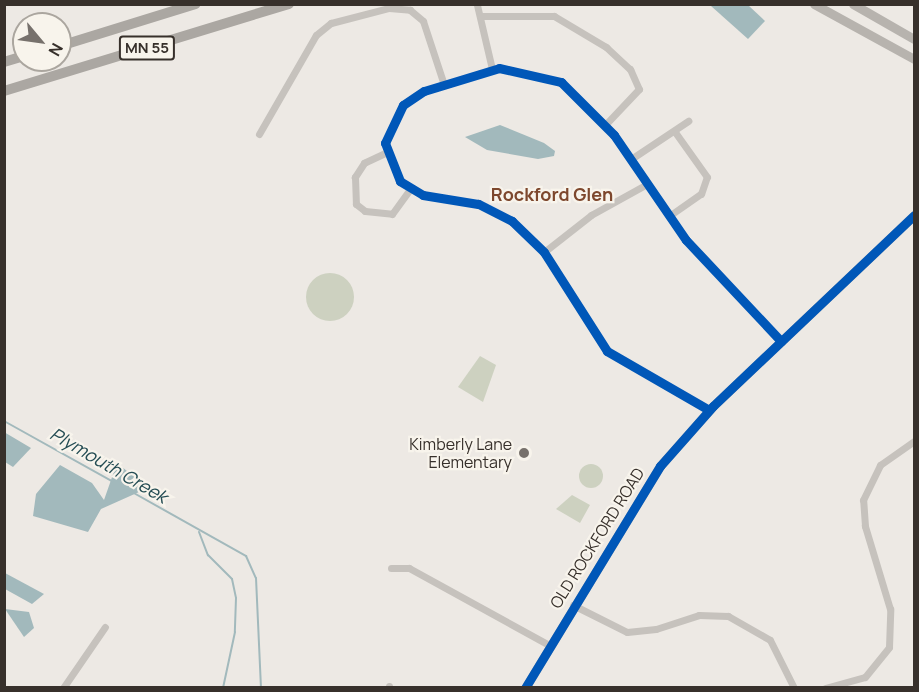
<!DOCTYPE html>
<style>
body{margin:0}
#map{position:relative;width:919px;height:692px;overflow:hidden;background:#ede9e4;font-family:Manrope,sans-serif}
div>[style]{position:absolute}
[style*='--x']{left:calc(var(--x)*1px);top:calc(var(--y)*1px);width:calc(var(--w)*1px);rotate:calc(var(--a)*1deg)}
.green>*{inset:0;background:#cdd1c0}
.round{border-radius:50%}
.water>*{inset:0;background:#a2b9bc}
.stream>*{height:2px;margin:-1px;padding:0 1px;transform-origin:1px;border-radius:1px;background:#a2b9bc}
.street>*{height:7px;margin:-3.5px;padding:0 3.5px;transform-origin:3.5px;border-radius:3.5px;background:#c6c2bd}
.secondary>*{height:9px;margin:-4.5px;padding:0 4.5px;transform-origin:4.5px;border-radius:4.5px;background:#b7b3ae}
.primary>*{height:10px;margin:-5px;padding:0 5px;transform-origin:5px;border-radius:5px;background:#aba7a2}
.cycleway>*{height:9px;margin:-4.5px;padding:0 4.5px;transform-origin:4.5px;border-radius:4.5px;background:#0057b8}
.dots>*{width:16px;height:16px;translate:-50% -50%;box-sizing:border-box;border:3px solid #f8f4ec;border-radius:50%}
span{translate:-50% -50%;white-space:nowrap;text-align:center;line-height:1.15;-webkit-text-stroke:4.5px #f8f4ec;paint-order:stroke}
.shield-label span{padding:2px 4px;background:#f8f4ec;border:2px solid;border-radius:4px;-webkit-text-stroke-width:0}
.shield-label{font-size:15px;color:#37302b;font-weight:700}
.poi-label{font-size:16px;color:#37302b}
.right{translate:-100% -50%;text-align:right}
.street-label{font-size:16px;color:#37302b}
.neighbourhood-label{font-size:18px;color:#7d472d;font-weight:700}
.water-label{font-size:18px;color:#254d54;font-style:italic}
.frame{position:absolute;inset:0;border:6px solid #37302b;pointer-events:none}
.north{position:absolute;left:12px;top:12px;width:60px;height:60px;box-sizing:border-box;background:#f8f4ec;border:2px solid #aba69f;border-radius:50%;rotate:119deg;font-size:16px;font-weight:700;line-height:24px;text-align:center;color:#37302b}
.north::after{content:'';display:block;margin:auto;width:21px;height:27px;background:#77716c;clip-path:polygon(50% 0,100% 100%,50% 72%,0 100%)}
</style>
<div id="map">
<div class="green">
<i class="round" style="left:306px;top:273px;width:48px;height:48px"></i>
<i style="clip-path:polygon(480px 356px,496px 365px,483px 402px,458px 387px)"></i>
<i class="round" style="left:579px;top:464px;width:24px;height:24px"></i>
<i style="clip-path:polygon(572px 495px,590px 505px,580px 523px,556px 509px)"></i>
</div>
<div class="water">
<i style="clip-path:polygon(748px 5px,765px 21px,748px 39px,711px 6px)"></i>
<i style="clip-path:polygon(500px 125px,544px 143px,555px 151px,554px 156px,538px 159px,487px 150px,465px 137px)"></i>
<i style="clip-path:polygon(4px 432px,31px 448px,13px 467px,5px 462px)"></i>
<i style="clip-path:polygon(117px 463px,148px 488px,101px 509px,88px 532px,33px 516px,36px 494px,60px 465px,92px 483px,104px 500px)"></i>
<i style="clip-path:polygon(5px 573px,44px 594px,32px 604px,5px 589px)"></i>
<i style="clip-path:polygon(5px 609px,29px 612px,34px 628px,24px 637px)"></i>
</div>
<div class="stream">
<i style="--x:4;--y:421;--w:124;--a:29.1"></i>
<i style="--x:132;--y:492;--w:131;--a:29.3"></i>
<i style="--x:246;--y:556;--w:24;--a:66"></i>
<i style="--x:256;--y:578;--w:110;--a:87.4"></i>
<i style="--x:199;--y:532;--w:25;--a:69"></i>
<i style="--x:208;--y:555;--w:34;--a:45"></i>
<i style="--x:232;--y:579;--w:19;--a:78"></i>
<i style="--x:236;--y:598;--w:34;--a:92"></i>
<i style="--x:235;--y:632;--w:57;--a:102.1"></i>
</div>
<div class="street">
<i style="--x:477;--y:5;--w:66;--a:76.8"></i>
<i style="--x:480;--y:16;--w:74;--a:0"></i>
<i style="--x:554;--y:16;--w:61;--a:30.8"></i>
<i style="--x:606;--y:47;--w:33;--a:43"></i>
<i style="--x:630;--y:69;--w:22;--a:66"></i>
<i style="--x:639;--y:89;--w:50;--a:133.4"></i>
<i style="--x:259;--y:134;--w:114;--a:-60.1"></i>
<i style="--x:316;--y:35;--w:19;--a:-39"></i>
<i style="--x:331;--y:23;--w:60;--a:-14.5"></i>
<i style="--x:389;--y:8;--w:21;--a:5"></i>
<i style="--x:410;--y:10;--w:17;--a:40"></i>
<i style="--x:423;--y:21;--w:67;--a:71.8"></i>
<i style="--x:385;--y:153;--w:23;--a:155"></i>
<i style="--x:364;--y:163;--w:17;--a:123"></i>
<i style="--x:355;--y:177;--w:27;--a:88"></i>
<i style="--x:356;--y:204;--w:11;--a:38"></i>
<i style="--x:365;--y:211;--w:27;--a:6"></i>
<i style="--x:392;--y:214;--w:31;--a:-54"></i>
<i style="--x:631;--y:159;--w:69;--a:-33.7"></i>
<i style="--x:669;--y:216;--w:39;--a:-35"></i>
<i style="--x:701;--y:194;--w:18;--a:-71"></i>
<i style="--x:707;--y:177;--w:55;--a:-125.4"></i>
<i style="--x:544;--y:252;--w:60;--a:-38.2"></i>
<i style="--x:591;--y:215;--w:64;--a:-29"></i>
<i style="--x:709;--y:410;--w:118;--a:-150"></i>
<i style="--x:607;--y:351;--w:117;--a:-122.5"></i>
<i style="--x:544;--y:252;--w:45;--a:-135.9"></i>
<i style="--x:512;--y:221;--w:38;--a:-153"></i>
<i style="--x:478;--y:204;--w:56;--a:-170.7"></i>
<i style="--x:423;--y:195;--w:27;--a:-149"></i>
<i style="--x:400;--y:181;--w:41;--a:-111.5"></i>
<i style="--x:385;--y:143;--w:42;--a:-64.7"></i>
<i style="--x:403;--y:105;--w:25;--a:-34"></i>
<i style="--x:424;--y:91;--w:78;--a:-17"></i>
<i style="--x:499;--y:68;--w:64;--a:12.7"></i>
<i style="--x:561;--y:82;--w:75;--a:45"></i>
<i style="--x:614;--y:135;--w:127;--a:55.6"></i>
<i style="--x:686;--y:240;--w:139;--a:46.8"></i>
<i style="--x:391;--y:568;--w:18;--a:0"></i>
<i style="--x:409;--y:568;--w:160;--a:28.8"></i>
<i style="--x:573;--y:605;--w:60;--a:26.6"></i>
<i style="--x:627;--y:632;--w:29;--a:-6"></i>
<i style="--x:656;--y:629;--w:45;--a:-18"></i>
<i style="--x:699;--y:615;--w:29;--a:2"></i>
<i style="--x:728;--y:616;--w:48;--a:29.7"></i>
<i style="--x:770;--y:640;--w:54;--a:63.4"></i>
<i style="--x:389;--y:686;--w:2;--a:90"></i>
<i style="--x:63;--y:688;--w:74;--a:-55.5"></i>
<i style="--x:825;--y:688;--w:41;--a:-15.4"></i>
<i style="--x:865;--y:677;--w:38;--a:-51"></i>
<i style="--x:889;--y:647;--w:38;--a:-88"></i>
<i style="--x:890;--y:609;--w:87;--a:-106.8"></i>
<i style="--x:865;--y:526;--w:26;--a:-94"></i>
<i style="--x:863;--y:500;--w:39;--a:-64"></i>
<i style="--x:880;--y:465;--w:42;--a:-35.2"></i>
</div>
<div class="secondary">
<i style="--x:814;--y:4;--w:114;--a:28.8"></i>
<i style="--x:853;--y:4;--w:70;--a:29.8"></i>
<i style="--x:525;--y:688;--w:260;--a:-58.7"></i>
<i style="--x:660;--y:466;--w:80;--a:-48.5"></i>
<i style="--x:713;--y:406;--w:277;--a:-43.5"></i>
</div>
<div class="primary">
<i style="--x:60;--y:46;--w:142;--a:-17.2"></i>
<i style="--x:4;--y:62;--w:21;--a:-17"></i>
<i style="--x:4;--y:91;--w:298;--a:-17"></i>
</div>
<div class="cycleway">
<i style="--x:709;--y:410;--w:118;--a:-150"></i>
<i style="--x:607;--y:351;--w:117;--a:-122.5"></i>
<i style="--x:544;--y:252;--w:45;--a:-135.9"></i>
<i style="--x:512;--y:221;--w:38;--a:-153"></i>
<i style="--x:478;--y:204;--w:56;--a:-170.7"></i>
<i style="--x:423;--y:195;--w:27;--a:-149"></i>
<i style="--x:400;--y:181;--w:41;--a:-111.5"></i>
<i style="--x:385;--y:143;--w:42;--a:-64.7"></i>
<i style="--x:403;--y:105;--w:25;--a:-34"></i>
<i style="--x:424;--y:91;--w:78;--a:-17"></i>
<i style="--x:499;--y:68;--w:64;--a:12.7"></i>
<i style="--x:561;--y:82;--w:75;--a:45"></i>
<i style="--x:614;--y:135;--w:127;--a:55.6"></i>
<i style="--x:686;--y:240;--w:139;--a:46.8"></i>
<i style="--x:525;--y:688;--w:260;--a:-58.7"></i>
<i style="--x:660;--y:466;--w:80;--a:-48.5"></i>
<i style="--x:713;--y:406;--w:277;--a:-43.5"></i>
</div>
<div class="dots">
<i style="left:524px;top:453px;background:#77716c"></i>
</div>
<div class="shield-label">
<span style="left:147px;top:48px">MN 55</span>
</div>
<div class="poi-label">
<span class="right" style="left:512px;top:453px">Kimberly Lane<br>Elementary</span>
</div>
<div class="street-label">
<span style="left:597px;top:538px;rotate:-58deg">OLD ROCKFORD ROAD</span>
</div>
<div class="neighbourhood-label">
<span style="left:552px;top:194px">Rockford Glen</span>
</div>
<div class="water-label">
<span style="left:109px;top:465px;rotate:30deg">Plymouth Creek</span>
</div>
<div class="frame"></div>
<div class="north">N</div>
</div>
